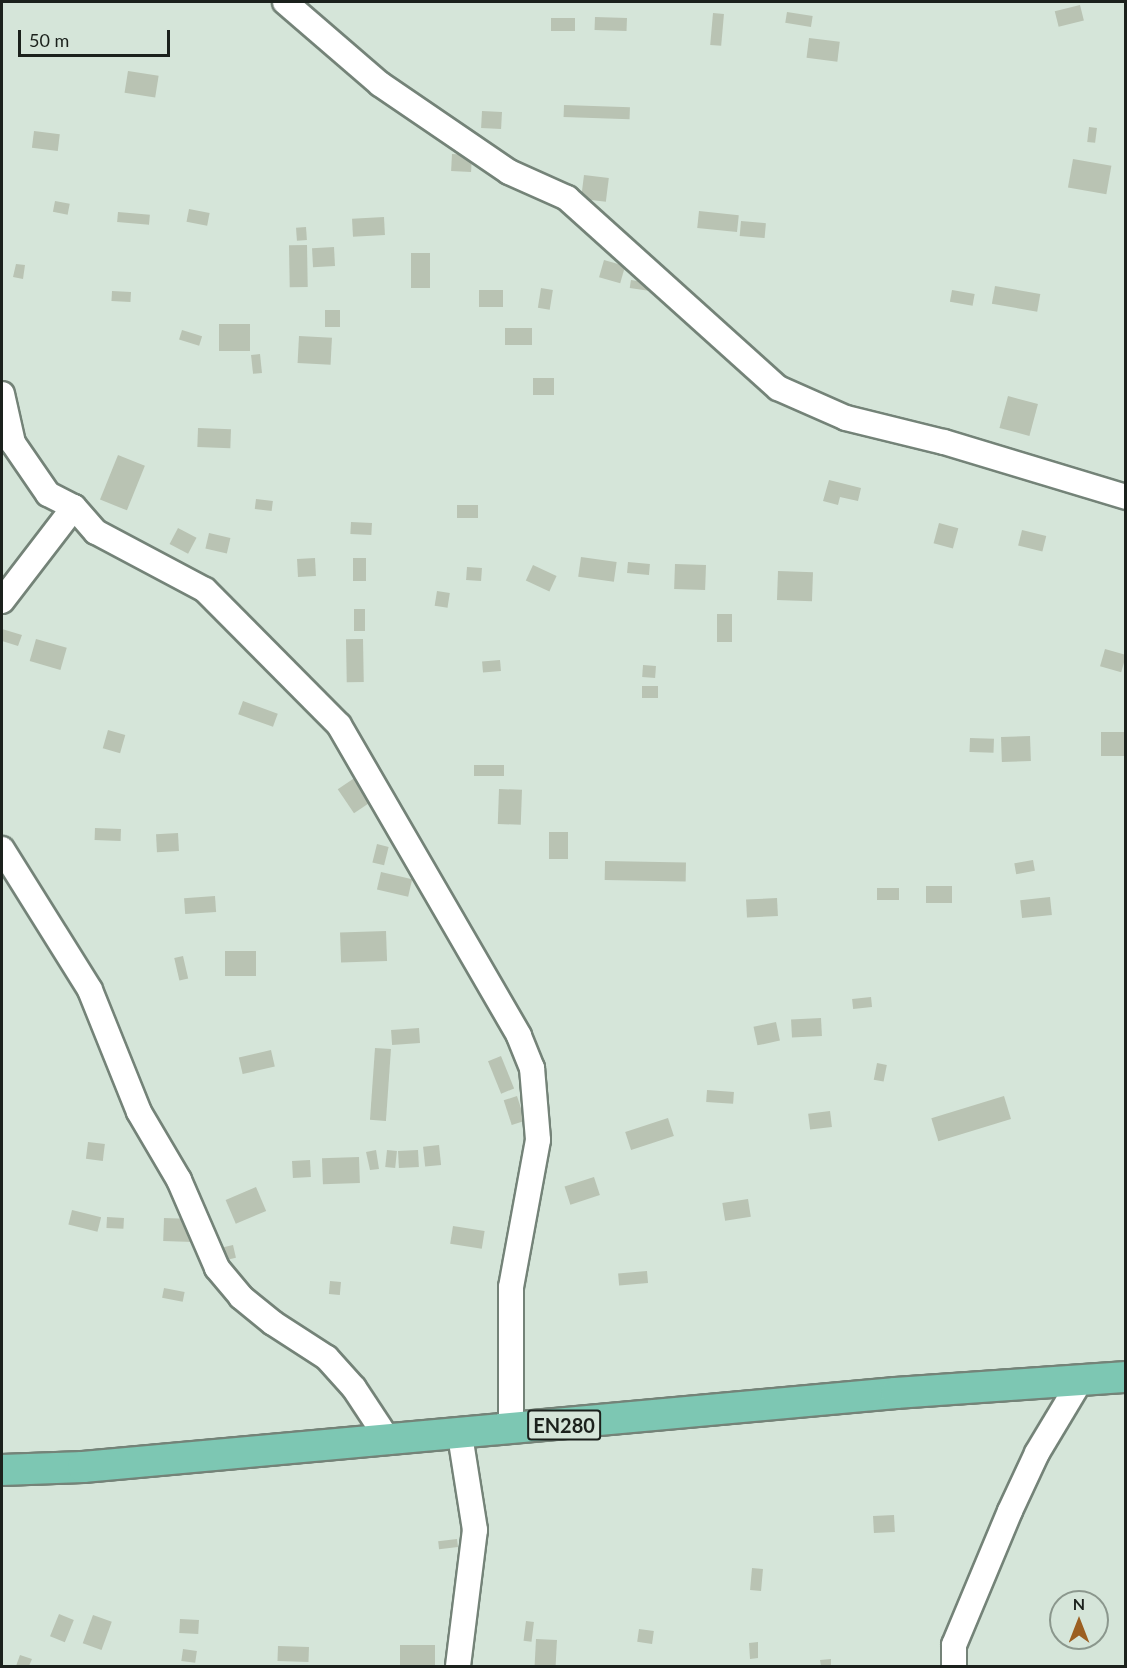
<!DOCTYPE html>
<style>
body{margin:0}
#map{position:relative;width:1127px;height:1668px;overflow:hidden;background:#d5e5d9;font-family:Lato,sans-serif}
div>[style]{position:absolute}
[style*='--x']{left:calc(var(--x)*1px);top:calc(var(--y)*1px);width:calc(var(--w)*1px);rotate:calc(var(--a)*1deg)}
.building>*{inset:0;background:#b9c3b3;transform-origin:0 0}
.roads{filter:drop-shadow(2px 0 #748378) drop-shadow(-2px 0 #748378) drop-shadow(0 2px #748378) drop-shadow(0 -2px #748378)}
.minor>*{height:24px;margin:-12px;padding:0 12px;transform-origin:12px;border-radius:12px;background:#fff}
.major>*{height:30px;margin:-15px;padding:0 15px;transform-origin:15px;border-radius:15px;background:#7dc7b3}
span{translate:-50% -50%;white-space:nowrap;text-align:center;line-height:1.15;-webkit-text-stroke:5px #d5e5d9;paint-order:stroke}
.shield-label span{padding:2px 4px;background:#d5e5d9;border:2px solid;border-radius:4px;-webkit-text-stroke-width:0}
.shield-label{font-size:20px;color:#1b211c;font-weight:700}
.frame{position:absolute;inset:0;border:3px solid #1b211c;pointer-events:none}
.north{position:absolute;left:1049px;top:1590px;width:60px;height:60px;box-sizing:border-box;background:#d5e5d9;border:2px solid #8b978d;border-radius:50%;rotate:0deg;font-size:16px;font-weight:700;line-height:24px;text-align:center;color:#1b211c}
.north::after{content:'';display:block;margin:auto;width:21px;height:27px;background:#9c5f22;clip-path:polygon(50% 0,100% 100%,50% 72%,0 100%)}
.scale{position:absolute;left:18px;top:30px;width:152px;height:27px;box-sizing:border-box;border:3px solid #1b211c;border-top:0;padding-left:8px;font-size:18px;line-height:21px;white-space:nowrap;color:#1b211c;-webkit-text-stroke:4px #d5e5d9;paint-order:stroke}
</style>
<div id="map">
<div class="building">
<i style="left:1080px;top:5px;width:16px;height:26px;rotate:76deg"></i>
<i style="left:787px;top:12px;width:26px;height:11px;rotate:9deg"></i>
<i style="left:713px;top:13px;width:11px;height:32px;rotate:5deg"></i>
<i style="left:595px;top:17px;width:32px;height:13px;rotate:2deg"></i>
<i style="left:551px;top:18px;width:24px;height:13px"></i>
<i style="left:809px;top:38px;width:31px;height:20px;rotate:7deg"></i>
<i style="left:128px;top:71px;width:31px;height:22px;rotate:9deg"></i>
<i style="left:564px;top:105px;width:66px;height:12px;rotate:2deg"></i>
<i style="left:482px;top:111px;width:20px;height:17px;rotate:3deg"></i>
<i style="left:1089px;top:127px;width:8px;height:15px;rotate:7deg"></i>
<i style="left:34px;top:131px;width:26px;height:17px;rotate:7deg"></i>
<i style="left:452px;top:154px;width:20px;height:17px;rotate:3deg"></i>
<i style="left:1073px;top:159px;width:39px;height:29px;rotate:10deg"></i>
<i style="left:584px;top:175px;width:25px;height:24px;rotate:7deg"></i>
<i style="left:55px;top:201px;width:15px;height:11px;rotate:11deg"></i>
<i style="left:189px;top:209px;width:21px;height:13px;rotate:11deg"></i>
<i style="left:699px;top:211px;width:40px;height:17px;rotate:6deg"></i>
<i style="left:118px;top:212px;width:32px;height:10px;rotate:5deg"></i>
<i style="left:384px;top:217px;width:18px;height:32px;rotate:87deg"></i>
<i style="left:741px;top:221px;width:25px;height:15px;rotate:5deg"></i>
<i style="left:306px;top:227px;width:13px;height:10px;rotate:86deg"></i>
<i style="left:307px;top:245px;width:42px;height:18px;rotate:89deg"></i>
<i style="left:334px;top:247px;width:19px;height:22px;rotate:87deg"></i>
<i style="left:411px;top:253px;width:19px;height:35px"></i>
<i style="left:604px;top:260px;width:22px;height:18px;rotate:16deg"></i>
<i style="clip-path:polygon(16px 264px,25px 265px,23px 279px,13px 277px)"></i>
<i style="left:631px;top:280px;width:19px;height:8px;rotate:9deg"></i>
<i style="left:995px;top:286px;width:46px;height:18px;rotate:10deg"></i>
<i style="left:541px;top:288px;width:12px;height:20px;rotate:9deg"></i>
<i style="left:479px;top:290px;width:24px;height:17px"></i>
<i style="left:952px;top:290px;width:23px;height:12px;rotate:10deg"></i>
<i style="left:112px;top:291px;width:19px;height:10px;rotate:3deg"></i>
<i style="left:325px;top:310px;width:15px;height:17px"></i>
<i style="left:250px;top:324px;width:27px;height:31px;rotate:90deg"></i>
<i style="left:505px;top:328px;width:27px;height:17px"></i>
<i style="left:182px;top:330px;width:21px;height:10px;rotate:17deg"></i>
<i style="left:299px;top:336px;width:33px;height:27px;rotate:3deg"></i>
<i style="left:260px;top:354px;width:19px;height:9px;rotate:84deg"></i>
<i style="left:533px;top:378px;width:21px;height:17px"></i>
<i style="left:1008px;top:396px;width:31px;height:33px;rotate:15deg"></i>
<i style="left:198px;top:428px;width:33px;height:19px;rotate:2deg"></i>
<i style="left:118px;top:455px;width:29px;height:48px;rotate:22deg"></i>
<i style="clip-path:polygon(829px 480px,861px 488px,858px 501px,840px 497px,838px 505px,823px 501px)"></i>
<i style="left:256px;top:499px;width:17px;height:10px;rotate:7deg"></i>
<i style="left:457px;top:505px;width:21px;height:13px"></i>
<i style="left:351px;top:522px;width:21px;height:12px;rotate:3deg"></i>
<i style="left:939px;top:523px;width:20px;height:21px;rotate:15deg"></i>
<i style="left:178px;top:528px;width:21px;height:18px;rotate:28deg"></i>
<i style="left:1022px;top:530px;width:25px;height:16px;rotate:14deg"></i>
<i style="left:209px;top:533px;width:22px;height:16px;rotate:13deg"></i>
<i style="left:581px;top:557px;width:36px;height:20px;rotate:8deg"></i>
<i style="left:315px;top:558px;width:18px;height:18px;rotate:87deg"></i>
<i style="left:353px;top:558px;width:13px;height:23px"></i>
<i style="left:628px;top:562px;width:22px;height:11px;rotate:5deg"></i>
<i style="left:675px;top:564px;width:31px;height:25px;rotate:2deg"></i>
<i style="left:533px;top:565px;width:26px;height:17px;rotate:25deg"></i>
<i style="left:467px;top:567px;width:15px;height:13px;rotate:4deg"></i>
<i style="left:778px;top:571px;width:35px;height:29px;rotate:2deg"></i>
<i style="left:437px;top:591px;width:13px;height:15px;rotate:9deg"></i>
<i style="left:354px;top:609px;width:11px;height:22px"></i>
<i style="left:717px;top:614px;width:15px;height:28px"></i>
<i style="clip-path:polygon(2px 629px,22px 635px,18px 646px,2px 641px)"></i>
<i style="left:36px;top:639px;width:32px;height:23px;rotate:16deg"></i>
<i style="left:363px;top:639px;width:43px;height:17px;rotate:89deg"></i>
<i style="left:1105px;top:649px;width:22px;height:18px;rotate:16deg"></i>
<i style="left:500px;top:660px;width:11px;height:18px;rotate:85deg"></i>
<i style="left:643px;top:665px;width:13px;height:12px;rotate:4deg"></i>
<i style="left:642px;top:686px;width:16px;height:12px"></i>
<i style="left:243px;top:701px;width:37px;height:14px;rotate:20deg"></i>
<i style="left:108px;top:730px;width:18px;height:19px;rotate:16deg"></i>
<i style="left:1101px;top:732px;width:25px;height:24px"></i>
<i style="left:1030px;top:736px;width:25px;height:29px;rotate:88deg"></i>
<i style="left:970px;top:738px;width:24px;height:14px;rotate:2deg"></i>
<i style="left:474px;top:765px;width:30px;height:11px"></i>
<i style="left:356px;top:777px;width:29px;height:22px;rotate:56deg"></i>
<i style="left:499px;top:789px;width:23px;height:35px;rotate:2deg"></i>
<i style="left:95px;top:828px;width:26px;height:12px;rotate:2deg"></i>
<i style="left:549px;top:832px;width:19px;height:27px"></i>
<i style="left:178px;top:833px;width:18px;height:22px;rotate:87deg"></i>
<i style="left:377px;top:844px;width:12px;height:19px;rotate:14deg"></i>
<i style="left:1033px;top:860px;width:11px;height:19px;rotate:80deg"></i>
<i style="left:605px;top:861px;width:81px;height:19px;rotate:1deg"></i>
<i style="left:381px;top:872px;width:32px;height:18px;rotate:13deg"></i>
<i style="left:926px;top:886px;width:26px;height:17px"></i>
<i style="left:877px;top:888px;width:22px;height:12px"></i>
<i style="left:215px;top:896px;width:16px;height:31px;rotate:86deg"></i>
<i style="left:1050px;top:897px;width:18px;height:30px;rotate:84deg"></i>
<i style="left:777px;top:898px;width:18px;height:31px;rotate:87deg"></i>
<i style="left:386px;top:931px;width:30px;height:46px;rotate:88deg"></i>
<i style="left:225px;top:951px;width:31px;height:25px"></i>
<i style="left:183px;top:956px;width:23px;height:9px;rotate:77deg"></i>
<i style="left:871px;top:997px;width:10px;height:19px;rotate:84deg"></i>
<i style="left:821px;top:1018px;width:18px;height:30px;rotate:87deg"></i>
<i style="left:776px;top:1022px;width:19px;height:23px;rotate:78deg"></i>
<i style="left:419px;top:1028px;width:15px;height:28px;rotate:86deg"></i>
<i style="left:375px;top:1048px;width:16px;height:72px;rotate:4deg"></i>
<i style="left:271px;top:1050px;width:17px;height:33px;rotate:77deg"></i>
<i style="left:501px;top:1056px;width:35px;height:14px;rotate:68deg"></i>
<i style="left:877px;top:1063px;width:10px;height:17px;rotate:11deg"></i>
<i style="left:707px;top:1090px;width:27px;height:12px;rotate:4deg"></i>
<i style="left:517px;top:1096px;width:26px;height:14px;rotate:72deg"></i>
<i style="left:1004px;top:1096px;width:24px;height:76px;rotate:73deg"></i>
<i style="left:830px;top:1111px;width:16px;height:22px;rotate:83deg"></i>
<i style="left:668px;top:1118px;width:19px;height:45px;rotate:72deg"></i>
<i style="left:88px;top:1142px;width:17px;height:17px;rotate:7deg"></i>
<i style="left:439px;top:1145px;width:20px;height:16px;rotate:84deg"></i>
<i style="clip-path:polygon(376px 1150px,379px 1169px,370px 1170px,366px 1152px)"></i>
<i style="left:387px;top:1150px;width:10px;height:17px;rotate:6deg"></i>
<i style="left:418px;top:1150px;width:17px;height:20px;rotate:87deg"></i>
<i style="left:359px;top:1157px;width:26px;height:37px;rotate:88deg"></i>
<i style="left:310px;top:1160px;width:17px;height:18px;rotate:87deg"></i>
<i style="left:594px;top:1177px;width:19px;height:31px;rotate:72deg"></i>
<i style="left:256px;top:1187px;width:26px;height:33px;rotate:67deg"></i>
<i style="left:748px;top:1199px;width:18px;height:26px;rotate:81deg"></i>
<i style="left:72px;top:1210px;width:30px;height:15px;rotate:14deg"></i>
<i style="left:107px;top:1217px;width:17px;height:11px;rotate:3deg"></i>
<i style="left:164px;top:1218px;width:30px;height:23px;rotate:2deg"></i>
<i style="left:453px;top:1226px;width:32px;height:18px;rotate:9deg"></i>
<i style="left:233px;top:1245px;width:13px;height:11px;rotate:77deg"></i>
<i style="left:647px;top:1271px;width:12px;height:29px;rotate:85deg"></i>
<i style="left:330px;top:1281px;width:11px;height:13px;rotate:5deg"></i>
<i style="left:164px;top:1288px;width:21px;height:10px;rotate:11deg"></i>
<i style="left:894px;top:1515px;width:17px;height:21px;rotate:87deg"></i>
<i style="left:457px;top:1539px;width:8px;height:19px;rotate:83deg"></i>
<i style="left:752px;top:1568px;width:11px;height:22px;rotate:5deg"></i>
<i style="left:59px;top:1614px;width:16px;height:24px;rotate:22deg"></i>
<i style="left:93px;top:1615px;width:20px;height:30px;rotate:20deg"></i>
<i style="left:180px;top:1619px;width:19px;height:14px;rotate:3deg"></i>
<i style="left:526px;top:1621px;width:8px;height:20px;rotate:7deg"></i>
<i style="left:639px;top:1629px;width:15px;height:13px;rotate:8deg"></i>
<i style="left:536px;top:1639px;width:21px;height:27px;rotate:3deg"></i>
<i style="clip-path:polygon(758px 1642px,758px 1658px,750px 1659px,749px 1643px)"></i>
<i style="left:400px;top:1645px;width:35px;height:21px"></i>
<i style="left:278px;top:1646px;width:31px;height:15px;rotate:2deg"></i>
<i style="left:183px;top:1649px;width:14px;height:12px;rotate:8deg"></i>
<i style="clip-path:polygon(20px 1655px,32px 1659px,29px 1666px,16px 1666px)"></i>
<i style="clip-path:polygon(831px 1659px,831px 1666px,821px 1666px,820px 1660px)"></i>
</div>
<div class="roads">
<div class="minor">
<i style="--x:285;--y:2;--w:125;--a:40.8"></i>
<i style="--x:380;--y:84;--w:156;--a:34.3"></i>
<i style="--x:509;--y:172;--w:64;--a:24.1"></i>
<i style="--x:567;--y:198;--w:284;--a:42"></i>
<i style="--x:778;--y:388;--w:74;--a:23.8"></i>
<i style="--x:846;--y:418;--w:101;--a:13.8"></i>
<i style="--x:944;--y:442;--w:190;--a:16.8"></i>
<i style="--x:2;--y:394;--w:50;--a:77.3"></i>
<i style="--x:13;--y:443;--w:62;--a:55.5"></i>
<i style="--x:48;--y:494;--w:29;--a:27"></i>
<i style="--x:74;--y:507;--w:33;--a:49"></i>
<i style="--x:96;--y:532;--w:123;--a:28"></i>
<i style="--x:205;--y:590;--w:190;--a:45.2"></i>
<i style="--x:339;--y:725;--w:359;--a:59.9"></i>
<i style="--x:519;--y:1036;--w:35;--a:68"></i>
<i style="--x:532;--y:1068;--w:72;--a:85.2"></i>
<i style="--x:538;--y:1140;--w:149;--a:100.4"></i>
<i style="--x:511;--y:1287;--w:143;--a:90"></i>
<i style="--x:2;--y:601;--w:118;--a:-52.5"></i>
<i style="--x:2;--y:849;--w:166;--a:58"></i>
<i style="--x:90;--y:990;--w:131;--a:68.1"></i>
<i style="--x:139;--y:1112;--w:79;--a:59.5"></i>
<i style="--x:179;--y:1180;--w:96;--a:66.6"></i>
<i style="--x:217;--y:1268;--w:38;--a:50"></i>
<i style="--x:241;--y:1297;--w:41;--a:39.1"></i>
<i style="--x:273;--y:1323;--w:64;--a:32.9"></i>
<i style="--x:327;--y:1358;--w:40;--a:48"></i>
<i style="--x:354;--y:1388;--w:64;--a:56.6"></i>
<i style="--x:458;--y:1666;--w:137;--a:-82.9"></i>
<i style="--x:475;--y:1530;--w:96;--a:-99"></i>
<i style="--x:954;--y:1666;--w:21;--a:-90"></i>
<i style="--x:954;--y:1645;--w:145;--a:-67.3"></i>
<i style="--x:1010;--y:1511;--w:64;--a:-65"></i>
<i style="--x:1037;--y:1453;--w:82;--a:-59"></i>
</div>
<div class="major">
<i style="--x:2;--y:1470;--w:81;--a:-2.1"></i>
<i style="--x:83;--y:1467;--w:816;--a:-5.2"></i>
<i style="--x:896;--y:1393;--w:231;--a:-4"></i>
</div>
</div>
<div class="shield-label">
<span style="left:564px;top:1425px">EN280</span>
</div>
<div class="frame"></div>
<div class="north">N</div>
<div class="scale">50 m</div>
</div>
